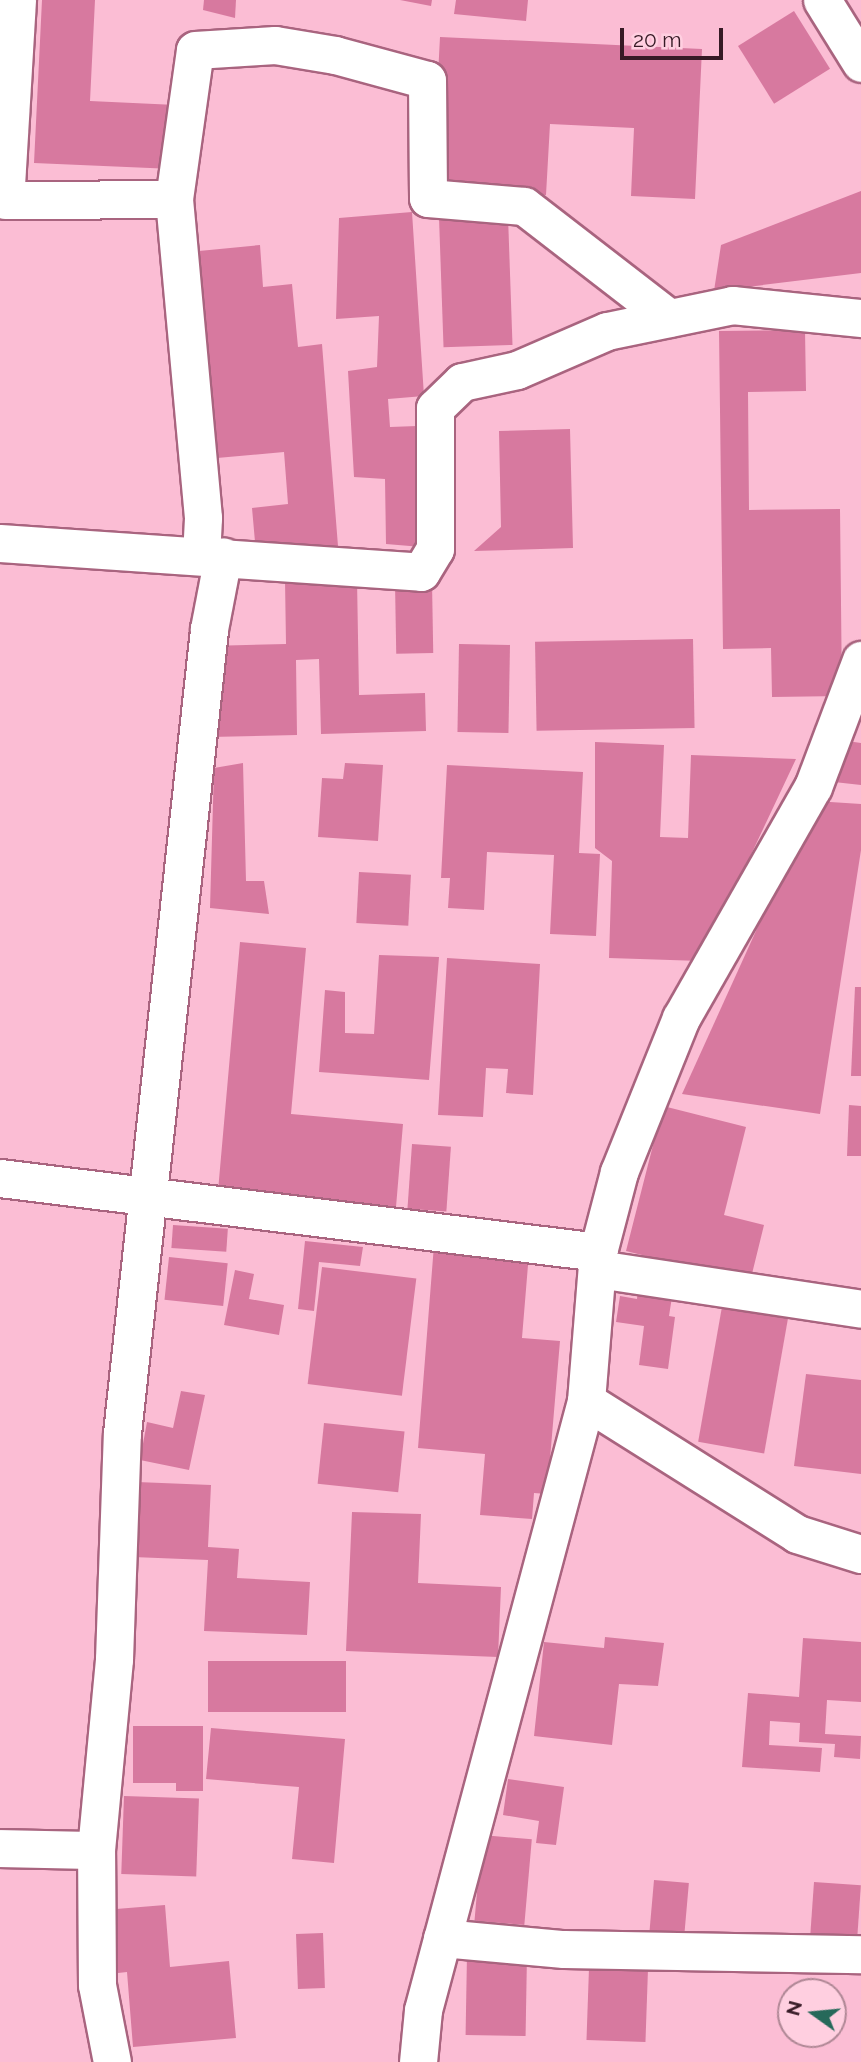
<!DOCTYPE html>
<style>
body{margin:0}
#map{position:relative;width:861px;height:2062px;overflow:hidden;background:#fbbdd4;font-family:Raleway,sans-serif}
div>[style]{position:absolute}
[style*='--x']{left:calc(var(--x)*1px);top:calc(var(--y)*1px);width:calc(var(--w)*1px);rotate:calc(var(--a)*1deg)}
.building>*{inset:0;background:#d7799f;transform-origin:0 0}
.roads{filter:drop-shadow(2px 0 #a9647f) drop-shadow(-2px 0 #a9647f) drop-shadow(0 2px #a9647f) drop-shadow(0 -2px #a9647f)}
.minor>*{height:37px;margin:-18.5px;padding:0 18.5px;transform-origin:18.5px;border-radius:18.5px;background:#fff}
span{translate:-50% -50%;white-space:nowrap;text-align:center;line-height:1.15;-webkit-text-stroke:7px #ffcfe0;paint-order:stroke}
.north{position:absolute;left:777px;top:1978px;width:70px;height:70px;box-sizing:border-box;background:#ffcfe0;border:2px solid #af8795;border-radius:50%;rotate:285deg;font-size:19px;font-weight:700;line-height:28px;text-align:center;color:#361a25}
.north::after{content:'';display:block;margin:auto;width:24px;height:32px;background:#26695a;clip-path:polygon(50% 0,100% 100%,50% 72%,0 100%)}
.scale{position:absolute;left:620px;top:28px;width:103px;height:32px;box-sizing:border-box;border:4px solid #361a25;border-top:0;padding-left:9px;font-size:21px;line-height:24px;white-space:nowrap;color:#361a25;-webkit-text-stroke:5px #ffcfe0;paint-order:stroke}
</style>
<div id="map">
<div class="building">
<i style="clip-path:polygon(42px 0,95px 0,90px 101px,176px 105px,173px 169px,34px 163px)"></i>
<i style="clip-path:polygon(204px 0,236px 0,235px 18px,203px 10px)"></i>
<i style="clip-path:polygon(400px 0,432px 0,431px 6px)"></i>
<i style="clip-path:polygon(456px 0,528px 0,526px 21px,454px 14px)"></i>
<i style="left:794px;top:11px;width:68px;height:66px;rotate:58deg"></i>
<i style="clip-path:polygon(440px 37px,702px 49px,695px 199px,631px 196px,634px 128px,550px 124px,546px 195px,432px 190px)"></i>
<i style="clip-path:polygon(861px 191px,861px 273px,714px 291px,721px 245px)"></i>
<i style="clip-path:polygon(412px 212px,424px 396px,388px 399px,390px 427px,417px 426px,422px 547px,386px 544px,385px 479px,354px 477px,348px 371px,377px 367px,379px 316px,336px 319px,339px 218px)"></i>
<i style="left:508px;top:216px;width:129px;height:69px;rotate:88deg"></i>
<i style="clip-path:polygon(260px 245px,263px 287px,292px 284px,298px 347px,322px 344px,338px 546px,256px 553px,252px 508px,288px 504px,284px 452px,217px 458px,199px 251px)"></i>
<i style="clip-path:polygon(805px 330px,806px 391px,748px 392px,749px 510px,840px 509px,842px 696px,772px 697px,771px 648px,723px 649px,719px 331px)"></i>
<i style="clip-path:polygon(570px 429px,573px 548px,474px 551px,501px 527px,499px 431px)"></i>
<i style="clip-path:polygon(357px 579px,359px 695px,425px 693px,426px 731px,321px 734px,319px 659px,296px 660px,297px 735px,210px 737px,208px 646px,286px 644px,285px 580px)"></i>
<i style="left:432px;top:582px;width:71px;height:37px;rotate:89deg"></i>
<i style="left:693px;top:639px;width:89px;height:158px;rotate:89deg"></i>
<i style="left:459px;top:644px;width:51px;height:88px;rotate:1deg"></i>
<i style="clip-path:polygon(840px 740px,861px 743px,861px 785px,834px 782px)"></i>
<i style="clip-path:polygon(595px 742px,664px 745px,660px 837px,688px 838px,691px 755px,796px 759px,701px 961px,609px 958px,612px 861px,595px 848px)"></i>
<i style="clip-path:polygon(243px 763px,246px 881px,264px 881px,269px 914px,210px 908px,214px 768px)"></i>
<i style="clip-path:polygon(345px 763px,383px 765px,378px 841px,318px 837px,322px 778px,343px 779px)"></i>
<i style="clip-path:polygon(447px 765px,583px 772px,579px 853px,600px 854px,596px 936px,550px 934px,554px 855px,487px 852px,484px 910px,448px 908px,450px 878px,441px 878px)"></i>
<i style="clip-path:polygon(815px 801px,861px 804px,861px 850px,820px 1114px,682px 1094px)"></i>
<i style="left:359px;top:872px;width:52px;height:51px;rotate:3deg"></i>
<i style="clip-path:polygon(240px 942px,306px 948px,291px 1114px,403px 1124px,396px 1207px,218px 1191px)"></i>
<i style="clip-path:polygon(379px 955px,439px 957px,429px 1080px,319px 1072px,325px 990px,345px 992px,345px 1033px,374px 1034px)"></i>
<i style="clip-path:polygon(447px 958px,540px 964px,533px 1095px,506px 1093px,508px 1069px,486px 1068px,483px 1117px,438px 1115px)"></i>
<i style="clip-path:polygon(855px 987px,861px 987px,861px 1076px,851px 1076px)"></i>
<i style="clip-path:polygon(849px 1105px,861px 1106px,861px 1156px,847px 1156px)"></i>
<i style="clip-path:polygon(663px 1106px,746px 1127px,724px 1215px,764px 1225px,750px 1282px,626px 1251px)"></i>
<i style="left:412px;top:1144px;width:39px;height:65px;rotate:4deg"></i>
<i style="left:173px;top:1225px;width:55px;height:23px;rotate:4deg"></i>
<i style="clip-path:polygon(305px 1241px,363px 1247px,360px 1266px,319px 1262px,314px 1311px,298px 1309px)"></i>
<i style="clip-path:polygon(434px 1245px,529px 1253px,522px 1338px,560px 1341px,547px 1494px,534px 1493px,532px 1519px,480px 1515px,485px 1454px,418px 1448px)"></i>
<i style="left:169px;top:1257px;width:59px;height:43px;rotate:6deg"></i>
<i style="left:322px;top:1267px;width:95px;height:118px;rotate:7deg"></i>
<i style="clip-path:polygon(235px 1270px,254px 1274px,249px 1299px,284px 1305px,279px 1335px,224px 1325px)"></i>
<i style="clip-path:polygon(638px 1286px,672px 1297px,669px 1316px,675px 1317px,668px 1369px,639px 1365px,644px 1326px,616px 1322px,620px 1296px,637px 1299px)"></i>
<i style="left:723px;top:1301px;width:67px;height:143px;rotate:10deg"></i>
<i style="clip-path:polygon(806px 1374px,861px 1380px,861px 1474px,794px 1466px)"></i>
<i style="clip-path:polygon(181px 1391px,205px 1395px,189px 1470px,140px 1460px,147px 1422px,173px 1428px)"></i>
<i style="left:324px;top:1423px;width:81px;height:61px;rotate:6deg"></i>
<i style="clip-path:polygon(137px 1482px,211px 1485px,208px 1547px,239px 1549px,237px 1578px,310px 1582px,307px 1635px,204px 1631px,208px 1560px,133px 1557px)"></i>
<i style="clip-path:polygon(352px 1512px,421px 1514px,418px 1583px,501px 1587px,498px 1657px,346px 1651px)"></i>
<i style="clip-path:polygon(605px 1637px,664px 1643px,658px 1686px,619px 1684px,612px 1745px,534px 1736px,544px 1642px,604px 1648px)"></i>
<i style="clip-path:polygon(803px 1638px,861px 1642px,861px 1702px,827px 1700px,825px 1734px,861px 1736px,860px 1759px,834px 1757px,835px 1744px,799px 1742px,800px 1723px,770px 1721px,769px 1745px,822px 1748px,820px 1772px,742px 1767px,748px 1693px,799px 1697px)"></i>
<i style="left:346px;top:1661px;width:51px;height:138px;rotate:90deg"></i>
<i style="clip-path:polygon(133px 1726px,203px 1726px,203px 1791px,176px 1791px,176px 1783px,133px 1783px)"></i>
<i style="clip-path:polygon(211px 1728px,345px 1739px,334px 1863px,292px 1859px,299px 1787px,206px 1779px)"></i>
<i style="clip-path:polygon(508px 1779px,564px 1787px,556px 1845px,536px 1843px,539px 1821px,503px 1815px)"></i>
<i style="left:124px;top:1796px;width:75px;height:78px;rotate:2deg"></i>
<i style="left:482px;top:1835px;width:50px;height:86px;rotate:5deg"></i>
<i style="left:654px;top:1880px;width:35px;height:51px;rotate:5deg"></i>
<i style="left:814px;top:1882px;width:47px;height:52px;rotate:4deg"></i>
<i style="clip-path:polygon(165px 1905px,170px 1967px,229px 1961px,236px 2038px,133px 2047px,127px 1972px,109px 1974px,104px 1910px)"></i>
<i style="left:323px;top:1933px;width:55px;height:27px;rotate:88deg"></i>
<i style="left:467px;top:1954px;width:60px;height:81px;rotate:1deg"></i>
<i style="left:589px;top:1968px;width:59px;height:72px;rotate:2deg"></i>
</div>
<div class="roads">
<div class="minor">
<i style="--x:17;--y:0;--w:200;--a:93.4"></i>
<i style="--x:5;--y:200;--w:169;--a:-0.3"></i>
<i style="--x:174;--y:199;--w:150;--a:-82"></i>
<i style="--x:195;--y:50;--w:80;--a:-3.6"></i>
<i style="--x:275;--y:45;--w:61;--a:9.5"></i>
<i style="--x:335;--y:55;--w:95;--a:15.2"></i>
<i style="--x:427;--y:80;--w:118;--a:89.5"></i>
<i style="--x:428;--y:198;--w:96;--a:4.8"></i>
<i style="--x:524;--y:206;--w:183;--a:37.7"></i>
<i style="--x:822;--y:0;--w:74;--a:58.2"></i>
<i style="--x:174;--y:199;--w:320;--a:84.8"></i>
<i style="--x:203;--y:518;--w:37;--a:93"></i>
<i style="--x:0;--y:543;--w:422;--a:3.9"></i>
<i style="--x:421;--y:572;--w:27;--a:-59"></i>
<i style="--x:435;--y:549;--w:141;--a:-90"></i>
<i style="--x:435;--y:408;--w:37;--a:-44"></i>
<i style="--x:462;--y:382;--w:56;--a:-12.3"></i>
<i style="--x:517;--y:370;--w:98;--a:-23.4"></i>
<i style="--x:607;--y:331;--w:128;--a:-11.7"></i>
<i style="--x:732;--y:305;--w:130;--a:5.8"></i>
<i style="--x:0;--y:1178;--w:603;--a:7.05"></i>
<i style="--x:598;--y:1269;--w:266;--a:8.6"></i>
<i style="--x:586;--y:1401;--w:249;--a:32.2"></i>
<i style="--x:797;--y:1534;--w:67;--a:17.4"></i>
<i style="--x:0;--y:1848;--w:96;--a:1.2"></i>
<i style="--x:442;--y:1938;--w:122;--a:5.2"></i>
<i style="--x:564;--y:1949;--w:297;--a:1"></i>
<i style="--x:112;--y:2062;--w:78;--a:-101"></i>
<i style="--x:97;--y:1985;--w:135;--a:-90.4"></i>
<i style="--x:96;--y:1850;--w:192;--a:-84.6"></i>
<i style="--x:114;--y:1659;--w:226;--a:-88"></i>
<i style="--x:122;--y:1433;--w:809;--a:-83.82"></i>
<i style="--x:209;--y:629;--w:74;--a:-79.1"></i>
<i style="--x:418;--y:2062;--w:52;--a:-84.5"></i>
<i style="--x:423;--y:2010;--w:630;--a:-75.02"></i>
<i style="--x:586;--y:1401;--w:149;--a:-85.4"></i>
<i style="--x:598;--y:1252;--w:83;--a:-75.3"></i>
<i style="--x:619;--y:1172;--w:166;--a:-68.1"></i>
<i style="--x:681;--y:1018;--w:266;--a:-60.3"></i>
<i style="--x:813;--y:787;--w:136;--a:-69.3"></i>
</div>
</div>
<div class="north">N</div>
<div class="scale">20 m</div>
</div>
